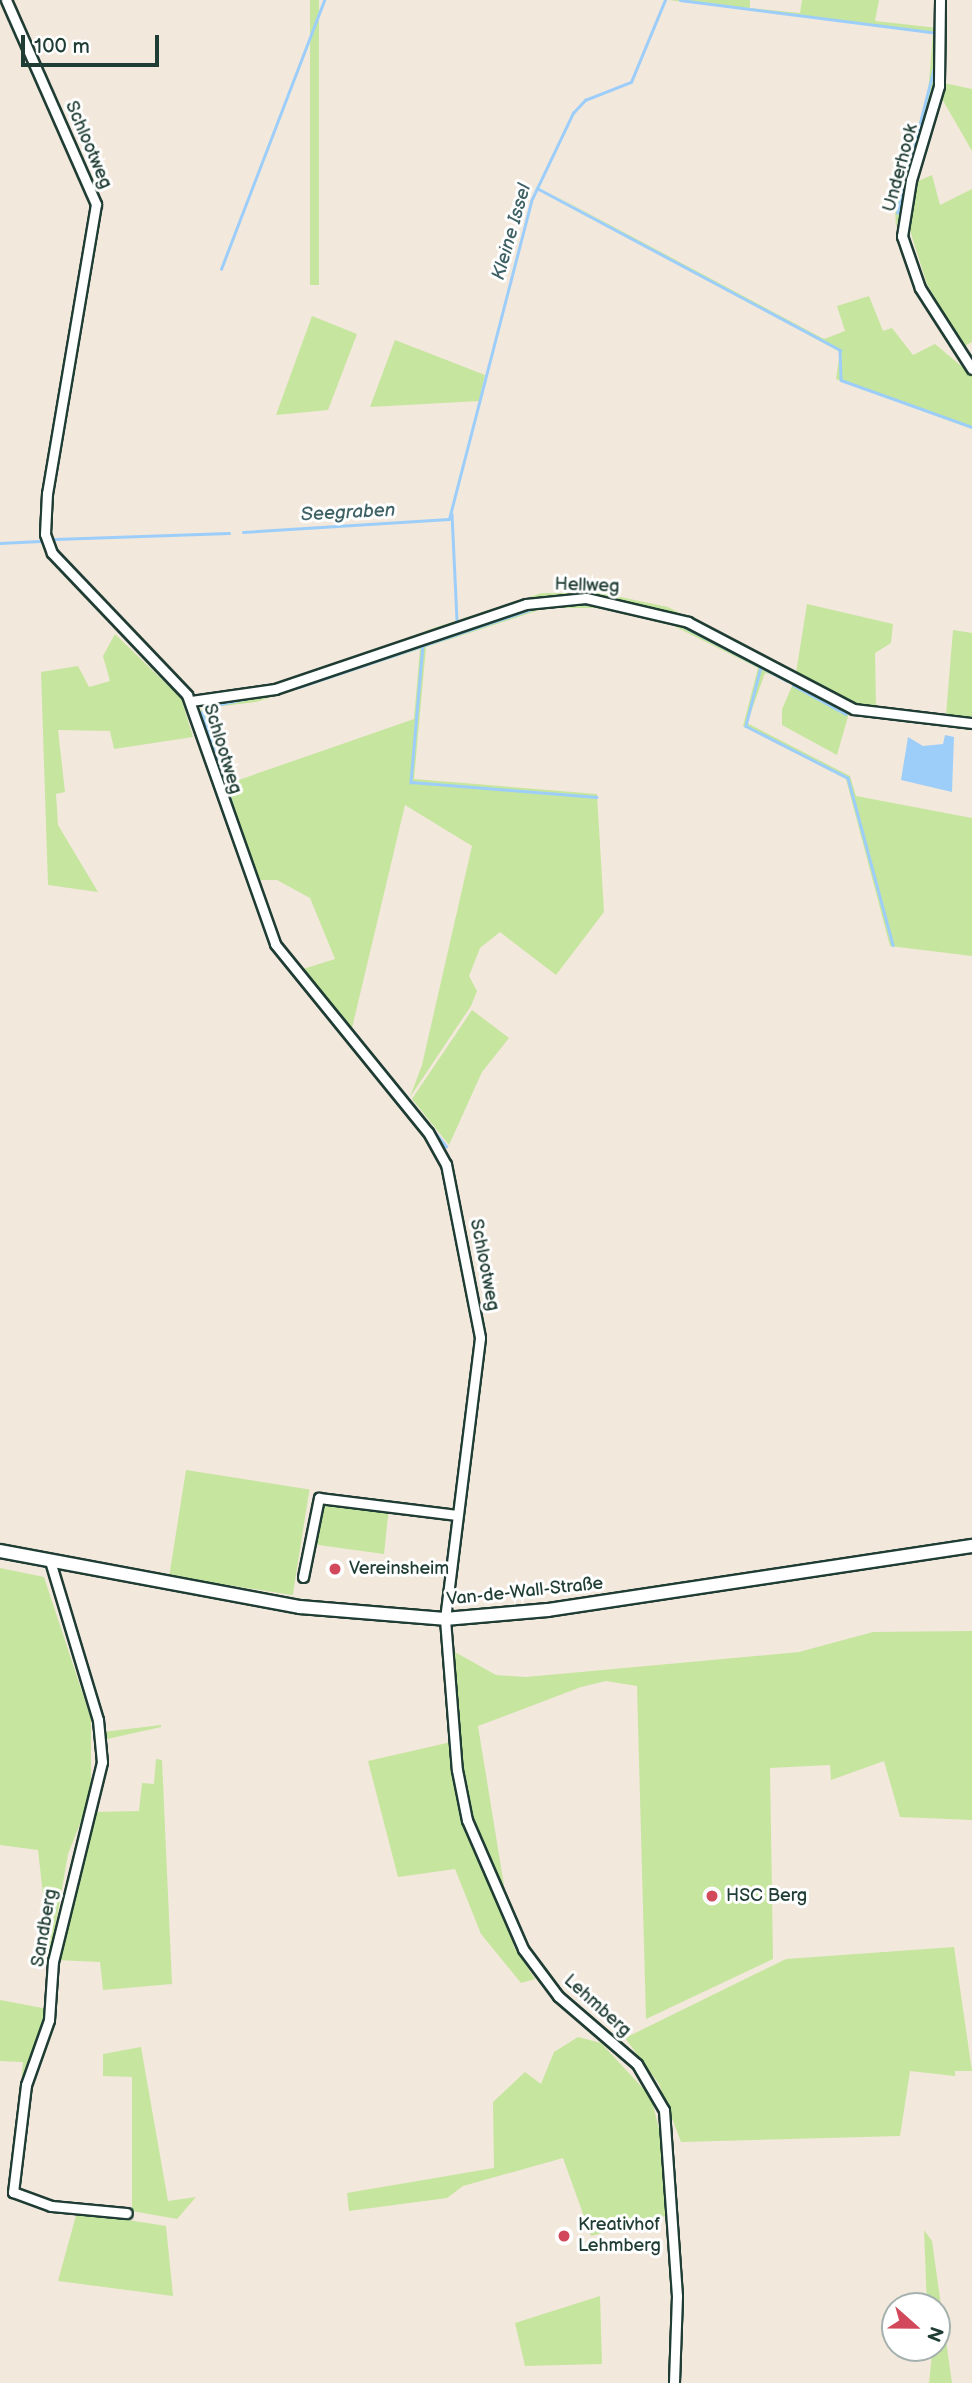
<!DOCTYPE html>
<meta charset="utf-8">
<style>
body{margin:0}
#map{position:relative;width:972px;height:2383px;overflow:hidden;background:#f3e8dc;font-family:"Balsamiq Sans",sans-serif}
div>[style]{position:absolute}
[style*='--x']{left:calc(var(--x)*1px);top:calc(var(--y)*1px);width:calc(var(--w)*1px);rotate:calc(var(--a)*1deg)}
.green>*{inset:0;background:#c6e59e;transform-origin:0 0}
.water>*{inset:0;background:#9dcefa}
.stream>*{height:2.5px;margin:-1.25px;padding:0 1.25px;transform-origin:1.25px;border-radius:1.25px;background:#9dcefa}
.roads{filter:drop-shadow(2px 0 #1f3d34) drop-shadow(-2px 0 #1f3d34) drop-shadow(0 2px #1f3d34) drop-shadow(0 -2px #1f3d34)}
.minor>*{height:9px;margin:-4.5px;padding:0 4.5px;transform-origin:4.5px;border-radius:4.5px;background:#fff}
.secondary>*{height:12px;margin:-6px;padding:0 6px;transform-origin:6px;border-radius:6px;background:#fff}
.dots>*{width:19px;height:19px;translate:-50% -50%;box-sizing:border-box;border:4px solid #fff;border-radius:50%}
span{translate:-50% -50%;white-space:nowrap;text-align:center;line-height:1.15;-webkit-text-stroke:6px #fff;paint-order:stroke}
.street-label{font-size:18px;color:#1f3d34}
.poi-label{font-size:18px;color:#1f3d34}
.left{translate:0 -50%;text-align:left}
.water-label{font-size:19px;color:#3e6166;font-style:italic}
.north{position:absolute;left:881px;top:2292px;width:70px;height:70px;box-sizing:border-box;background:#fff;border:2px solid #a5b1ae;border-radius:50%;rotate:111deg;font-size:19px;font-weight:700;line-height:28px;text-align:center;color:#1f3d34}
.north::after{content:'';display:block;margin:auto;width:24px;height:32px;background:#d1495b;clip-path:polygon(50% 0,100% 100%,50% 72%,0 100%)}
.scale{position:absolute;left:21px;top:35px;width:138px;height:32px;box-sizing:border-box;border:4px solid #1f3d34;border-top:0;padding-left:9px;font-size:21px;line-height:24px;white-space:nowrap;color:#1f3d34;-webkit-text-stroke:5px #fff;paint-order:stroke}
</style>
<div id="map">
<div class="green">
<i style="left:310px;top:0;width:9px;height:285px"></i>
<i style="clip-path:polygon(669px 0,750px 0,750px 8px,800px 13px,802px 0,879px 0,875px 21px,938px 28px,933px 96px,896px 228px,895px 207px,928px 94px,933px 33px)"></i>
<i style="clip-path:polygon(944px 83px,972px 89px,972px 151px,941px 97px)"></i>
<i style="clip-path:polygon(932px 175px,940px 205px,972px 189px,972px 342px,963px 347px,927px 284px,906px 218px,914px 183px)"></i>
<i style="clip-path:polygon(541px 188px,824px 339px,845px 331px,837px 306px,869px 296px,883px 331px,892px 328px,913px 355px,935px 344px,972px 375px,972px 429px,836px 379px,840px 352px)"></i>
<i style="clip-path:polygon(312px 316px,357px 334px,328px 410px,276px 415px)"></i>
<i style="clip-path:polygon(395px 340px,485px 375px,479px 401px,370px 407px)"></i>
<i style="clip-path:polygon(542px 593px,601px 593px,668px 607px,796px 673px,807px 604px,893px 624px,891px 643px,875px 653px,876px 709px,855px 707px,689px 619px,607px 597px,545px 597px,415px 634px)"></i>
<i style="clip-path:polygon(evenodd,585px 601px,684px 623px,789px 679px,765px 673px,747px 723px,850px 776px,856px 796px,972px 818px,972px 956px,890px 946px,846px 779px,743px 726px,758px 668px,664px 621px,608px 608px,546px 608px,426px 647px,414px 779px,597px 794px,604px 912px,556px 975px,500px 932px,480px 948px,469px 976px,477px 991px,471px 1006px,410px 1097px,422px 1065px,472px 846px,405px 805px,352px 1028px,303px 969px,335px 959px,310px 898px,277px 880px,260px 880px,264px 909px,199px 712px,210px 702px,291px 687px,529px 607px,585px 601px,420px 649px,414px 719px,227px 784px,205px 720px,214px 707px,256px 702px,420px 649px)"></i>
<i style="clip-path:polygon(953px 630px,972px 633px,972px 717px,946px 715px)"></i>
<i style="clip-path:polygon(115px 634px,181px 698px,193px 737px,114px 749px,110px 731px,58px 730px,65px 792px,56px 794px,58px 825px,98px 892px,48px 885px,41px 672px,78px 666px,89px 687px,110px 681px,103px 656px)"></i>
<i style="clip-path:polygon(794px 682px,874px 717px,875px 719px,849px 713px,837px 755px,782px 725px,782px 709px)"></i>
<i style="clip-path:polygon(472px 1010px,509px 1038px,482px 1072px,449px 1145px,412px 1099px)"></i>
<i style="left:186px;top:1470px;width:125px;height:107px;rotate:9deg"></i>
<i style="clip-path:polygon(325px 1500px,389px 1507px,384px 1554px,311px 1544px,317px 1508px)"></i>
<i style="clip-path:polygon(0 1568px,44px 1577px,91px 1719px,91px 1796px,68px 1854px,50px 1957px,38px 1850px,0 1845px)"></i>
<i style="clip-path:polygon(972px 1631px,972px 1820px,900px 1817px,884px 1761px,831px 1780px,830px 1765px,770px 1768px,773px 1959px,646px 2019px,637px 1686px,606px 1681px,581px 1687px,478px 1726px,514px 1947px,535px 1979px,521px 1983px,481px 1934px,455px 1869px,398px 1877px,368px 1761px,460px 1740px,453px 1651px,496px 1675px,526px 1677px,799px 1652px,873px 1632px)"></i>
<i style="clip-path:polygon(161px 1725px,161px 1727px,103px 1740px,103px 1732px)"></i>
<i style="clip-path:polygon(156px 1759px,162px 1760px,172px 1984px,103px 1990px,100px 1962px,57px 1960px,80px 1855px,94px 1812px,139px 1811px,142px 1783px,154px 1784px)"></i>
<i style="clip-path:polygon(954px 1947px,972px 2071px,955px 2071px,955px 2076px,910px 2071px,900px 2136px,681px 2142px,659px 2084px,625px 2038px,786px 1959px)"></i>
<i style="clip-path:polygon(0 2000px,48px 2009px,36px 2060px,21px 2085px,23px 2062px,0 2061px)"></i>
<i style="clip-path:polygon(578px 2037px,601px 2043px,651px 2097px,660px 2133px,666px 2216px,591px 2236px,563px 2158px,463px 2186px,447px 2198px,349px 2211px,347px 2193px,494px 2168px,493px 2102px,525px 2072px,541px 2084px,554px 2052px)"></i>
<i style="clip-path:polygon(141px 2047px,168px 2201px,196px 2197px,177px 2219px,132px 2211px,132px 2077px,103px 2076px,103px 2054px)"></i>
<i style="clip-path:polygon(77px 2212px,166px 2226px,173px 2296px,58px 2281px)"></i>
<i style="clip-path:polygon(924px 2230px,932px 2241px,952px 2383px,929px 2383px,937px 2306px,927px 2306px)"></i>
<i style="clip-path:polygon(600px 2296px,602px 2364px,525px 2366px,515px 2323px)"></i>
</div>
<div class="water">
<i style="clip-path:polygon(945px 735px,954px 737px,952px 792px,901px 780px,908px 737px,923px 746px,943px 744px)"></i>
</div>
<div class="stream">
<i style="--x:680;--y:0;--w:258;--a:7.3"></i>
<i style="--x:537;--y:188;--w:344;--a:28.1"></i>
<i style="--x:840;--y:350;--w:30;--a:88"></i>
<i style="--x:841;--y:380;--w:139;--a:19.7"></i>
<i style="--x:897;--y:213;--w:154;--a:-75.7"></i>
<i style="--x:221;--y:269;--w:288;--a:-69"></i>
<i style="--x:452;--y:514;--w:106;--a:87.3"></i>
<i style="--x:243;--y:532;--w:206;--a:-3.6"></i>
<i style="--x:449;--y:519;--w:328;--a:-75.5"></i>
<i style="--x:531;--y:201;--w:98;--a:-64.5"></i>
<i style="--x:573;--y:113;--w:18;--a:-47"></i>
<i style="--x:585;--y:100;--w:49;--a:-21.4"></i>
<i style="--x:631;--y:82;--w:89;--a:-67.5"></i>
<i style="--x:55;--y:539;--w:174;--a:-2"></i>
<i style="--x:0;--y:543;--w:40;--a:-2.9"></i>
<i style="--x:575;--y:603;--w:22;--a:5"></i>
<i style="--x:681;--y:625;--w:90;--a:27.7"></i>
<i style="--x:761;--y:667;--w:61;--a:104.3"></i>
<i style="--x:746;--y:726;--w:114;--a:27"></i>
<i style="--x:848;--y:778;--w:173;--a:74.9"></i>
<i style="--x:423;--y:645;--w:138;--a:95"></i>
<i style="--x:411;--y:782;--w:186;--a:4.6"></i>
<i style="--x:763;--y:668;--w:27;--a:28"></i>
<i style="--x:793;--y:685;--w:60;--a:28.7"></i>
<i style="--x:207;--y:707;--w:94;--a:-12.3"></i>
<i style="--x:299;--y:687;--w:252;--a:-18.5"></i>
<i style="--x:202;--y:712;--w:171;--a:72"></i>
<i style="--x:326;--y:1000;--w:126;--a:50.1"></i>
<i style="--x:410;--y:1101;--w:58;--a:51.3"></i>
</div>
<div class="roads">
<div class="minor">
<i style="--x:6;--y:0;--w:223;--a:66.2"></i>
<i style="--x:96;--y:204;--w:293;--a:99.6"></i>
<i style="--x:47;--y:493;--w:41;--a:92.8"></i>
<i style="--x:45;--y:534;--w:20;--a:70"></i>
<i style="--x:52;--y:553;--w:196;--a:46.4"></i>
<i style="--x:187;--y:695;--w:264;--a:70.5"></i>
<i style="--x:275;--y:944;--w:242;--a:50.9"></i>
<i style="--x:428;--y:1132;--w:37;--a:61"></i>
<i style="--x:446;--y:1164;--w:177;--a:78.9"></i>
<i style="--x:480;--y:1338;--w:283;--a:97.1"></i>
<i style="--x:445;--y:1619;--w:151;--a:85.5"></i>
<i style="--x:457;--y:1770;--w:51;--a:78.7"></i>
<i style="--x:467;--y:1820;--w:141;--a:66.5"></i>
<i style="--x:523;--y:1949;--w:59;--a:53.3"></i>
<i style="--x:558;--y:1996;--w:104;--a:40.7"></i>
<i style="--x:637;--y:2064;--w:53;--a:59.6"></i>
<i style="--x:664;--y:2110;--w:186;--a:86"></i>
<i style="--x:677;--y:2296;--w:87;--a:92"></i>
<i style="--x:940;--y:0;--w:86;--a:90.7"></i>
<i style="--x:939;--y:86;--w:98;--a:106.6"></i>
<i style="--x:911;--y:180;--w:57;--a:99.1"></i>
<i style="--x:902;--y:236;--w:55;--a:70.9"></i>
<i style="--x:920;--y:288;--w:96;--a:57.3"></i>
<i style="--x:191;--y:701;--w:85;--a:-8.1"></i>
<i style="--x:275;--y:689;--w:265;--a:-18.7"></i>
<i style="--x:526;--y:604;--w:60;--a:-5.7"></i>
<i style="--x:586;--y:598;--w:105;--a:13.2"></i>
<i style="--x:688;--y:622;--w:187;--a:27.7"></i>
<i style="--x:854;--y:709;--w:119;--a:6.8"></i>
<i style="--x:50;--y:1561;--w:166;--a:73.2"></i>
<i style="--x:98;--y:1720;--w:42;--a:84.6"></i>
<i style="--x:102;--y:1762;--w:205;--a:103.8"></i>
<i style="--x:53;--y:1961;--w:59;--a:93.9"></i>
<i style="--x:49;--y:2020;--w:69;--a:109.5"></i>
<i style="--x:26;--y:2085;--w:108;--a:96.9"></i>
<i style="--x:13;--y:2192;--w:40;--a:20.2"></i>
<i style="--x:51;--y:2206;--w:76;--a:5.3"></i>
<i style="--x:303;--y:1577;--w:81;--a:-78.6"></i>
<i style="--x:319;--y:1498;--w:139;--a:7"></i>
</div>
<div class="secondary">
<i style="--x:0;--y:1551;--w:305;--a:10.6"></i>
<i style="--x:300;--y:1607;--w:145;--a:4.7"></i>
<i style="--x:445;--y:1619;--w:103;--a:-5"></i>
<i style="--x:548;--y:1610;--w:429;--a:-8.6"></i>
</div>
</div>
<div class="dots">
<i style="left:335px;top:1569px;background:#d1495b"></i>
<i style="left:712px;top:1896px;background:#d1495b"></i>
<i style="left:564px;top:2236px;background:#d1495b"></i>
</div>
<div class="street-label">
<span style="left:88px;top:145px;rotate:67deg">Schlootweg</span>
<span style="left:901px;top:168px;rotate:-75deg">Underhook</span>
<span style="left:587px;top:586px;rotate:2deg">Hellweg</span>
<span style="left:222px;top:749px;rotate:73deg">Schlootweg</span>
<span style="left:484px;top:1265px;rotate:79deg">Schlootweg</span>
<span style="left:525px;top:1592px;rotate:-6deg">Van-de-Wall-Straße</span>
<span style="left:45px;top:1928px;rotate:-80deg">Sandberg</span>
<span style="left:597px;top:2006px;rotate:42deg">Lehmberg</span>
</div>
<div class="poi-label">
<span class="left" style="left:349px;top:1569px">Vereinsheim</span>
<span class="left" style="left:726px;top:1896px">HSC Berg</span>
<span class="left" style="left:578px;top:2236px">Kreativhof<br>Lehmberg</span>
</div>
<div class="water-label">
<span style="left:512px;top:232px;rotate:-74deg">Kleine Issel</span>
<span style="left:348px;top:513px;rotate:-3deg">Seegraben</span>
</div>
<div class="north">N</div>
<div class="scale">100 m</div>
</div>
